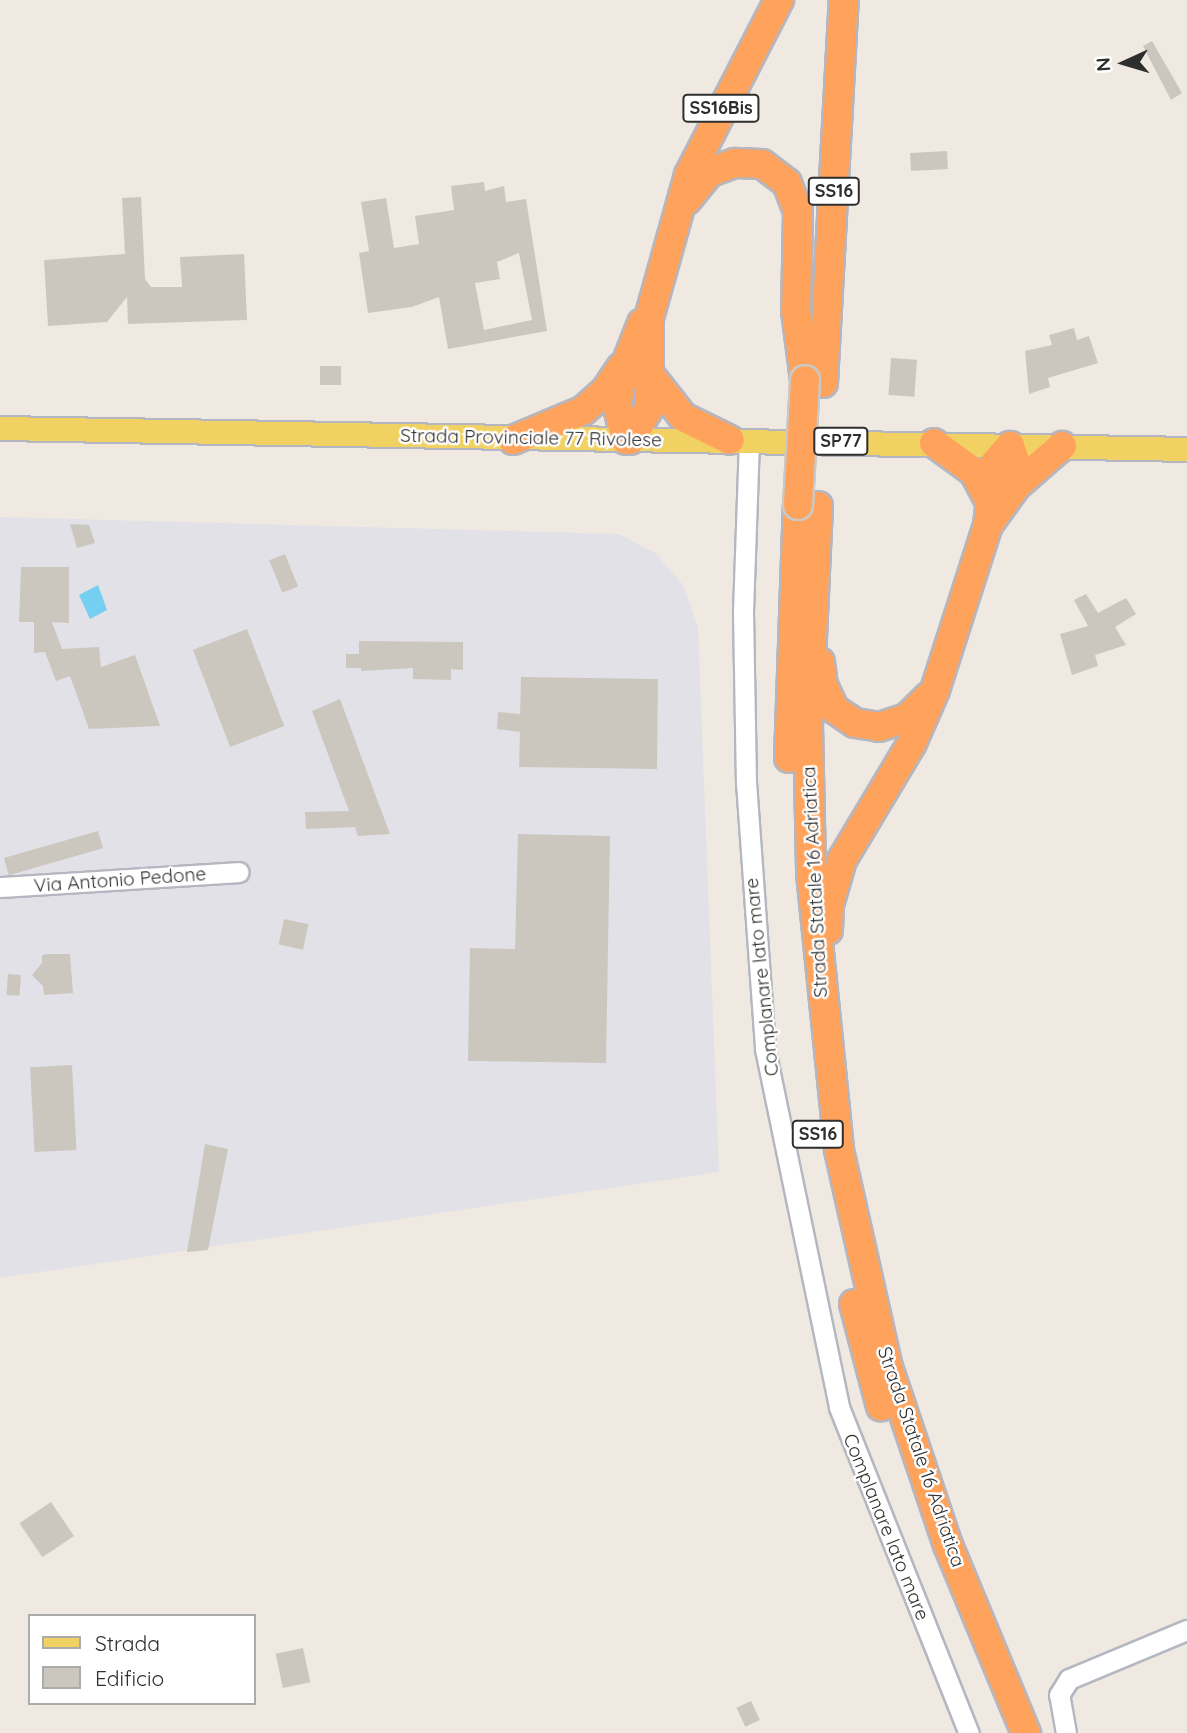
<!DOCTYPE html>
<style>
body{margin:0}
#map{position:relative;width:1187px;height:1733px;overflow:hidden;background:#efe9e1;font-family:Quicksand,sans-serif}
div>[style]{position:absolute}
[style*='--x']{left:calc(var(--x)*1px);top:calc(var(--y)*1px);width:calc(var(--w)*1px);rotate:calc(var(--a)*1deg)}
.industrial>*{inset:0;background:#e3e1e8}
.water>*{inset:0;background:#75cff0}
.building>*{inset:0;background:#cbc7bf;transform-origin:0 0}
.roads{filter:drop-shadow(2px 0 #b4b7c1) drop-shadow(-2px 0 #b4b7c1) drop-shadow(0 2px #b4b7c1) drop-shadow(0 -2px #b4b7c1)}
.minor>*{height:19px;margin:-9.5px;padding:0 9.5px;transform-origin:9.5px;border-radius:9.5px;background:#fff}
.major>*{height:23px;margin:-11.5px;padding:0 11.5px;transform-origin:11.5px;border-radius:11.5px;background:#f2d163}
.highway>*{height:28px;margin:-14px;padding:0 14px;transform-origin:14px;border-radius:14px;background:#ffa35c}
.bridges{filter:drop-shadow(2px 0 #c9c9c9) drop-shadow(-2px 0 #c9c9c9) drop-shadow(0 2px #c9c9c9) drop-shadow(0 -2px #c9c9c9)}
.highway-bridge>*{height:28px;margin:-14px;padding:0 14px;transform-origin:14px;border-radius:14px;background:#ffa35c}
span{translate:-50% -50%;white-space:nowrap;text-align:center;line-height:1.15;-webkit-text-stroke:5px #fff;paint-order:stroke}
.shield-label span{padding:2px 5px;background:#fff;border:2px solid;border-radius:5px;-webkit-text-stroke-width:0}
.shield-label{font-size:18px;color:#2e2e2e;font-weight:700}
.street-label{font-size:19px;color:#2e2e2e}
.legend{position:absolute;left:28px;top:1614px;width:228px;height:91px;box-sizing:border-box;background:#fff;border:2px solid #ababab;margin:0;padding:9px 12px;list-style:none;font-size:21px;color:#2e2e2e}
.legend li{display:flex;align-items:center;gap:14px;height:35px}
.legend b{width:35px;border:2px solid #ababab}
.north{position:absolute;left:1089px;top:28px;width:70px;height:70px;-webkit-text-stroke:5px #fff;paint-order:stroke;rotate:266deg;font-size:19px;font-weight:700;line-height:28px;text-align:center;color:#2e2e2e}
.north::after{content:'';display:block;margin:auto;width:24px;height:32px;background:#2e2e2e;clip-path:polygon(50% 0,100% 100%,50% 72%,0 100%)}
</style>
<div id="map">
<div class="industrial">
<i style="clip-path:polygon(0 517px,619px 534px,655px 553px,683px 585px,698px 627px,719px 1172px,0 1278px)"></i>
</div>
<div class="water">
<i style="clip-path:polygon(98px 585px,107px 610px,90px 619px,79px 595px)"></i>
</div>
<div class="building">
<i style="clip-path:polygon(1152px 41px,1182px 93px,1171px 100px,1143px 46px)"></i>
<i style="left:947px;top:151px;width:18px;height:37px;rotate:87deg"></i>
<i style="clip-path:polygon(evenodd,484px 182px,485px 191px,504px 186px,506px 202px,526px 199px,547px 331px,448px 349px,439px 297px,412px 307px,368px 313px,359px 253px,369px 251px,361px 202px,386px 198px,394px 248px,419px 244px,415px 216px,454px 210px,451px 186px,484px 182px,519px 253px,532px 320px,484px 330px,475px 283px,500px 279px,497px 262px,519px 253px)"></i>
<i style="clip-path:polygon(141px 197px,145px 279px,151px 287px,182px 287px,180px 257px,244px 254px,247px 320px,128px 324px,127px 297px,107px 322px,48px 326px,44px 260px,125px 254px,122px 198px)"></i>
<i style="clip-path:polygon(1074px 328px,1077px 340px,1089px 336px,1098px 363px,1048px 378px,1050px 387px,1029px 394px,1025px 351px,1052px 345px,1049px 335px)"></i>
<i style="left:891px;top:358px;width:26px;height:37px;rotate:4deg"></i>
<i style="left:341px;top:366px;width:19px;height:21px;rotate:90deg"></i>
<i style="clip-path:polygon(70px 524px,89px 525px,95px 543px,77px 548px)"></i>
<i style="left:285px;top:554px;width:35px;height:17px;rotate:68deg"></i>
<i style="clip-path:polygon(21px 567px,69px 567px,69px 623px,52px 622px,62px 649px,99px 647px,101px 667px,135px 655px,160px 726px,89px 729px,70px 676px,56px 681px,45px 652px,34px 653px,34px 622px,19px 622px)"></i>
<i style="clip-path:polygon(1086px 594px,1098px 613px,1126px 598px,1136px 614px,1115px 627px,1126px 645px,1095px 655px,1098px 666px,1072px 675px,1060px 634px,1088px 626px,1074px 600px)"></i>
<i style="left:247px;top:629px;width:104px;height:58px;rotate:69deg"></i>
<i style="clip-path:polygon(359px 641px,463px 642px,463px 670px,451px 669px,451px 680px,413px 679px,413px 668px,361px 671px,361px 668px,346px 668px,346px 654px,359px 654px)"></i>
<i style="clip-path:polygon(521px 677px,658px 679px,657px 769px,519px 767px,520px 732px,497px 729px,498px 712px,520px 714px)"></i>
<i style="clip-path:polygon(340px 699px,368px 775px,390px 834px,358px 836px,355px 827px,306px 829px,305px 812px,349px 811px,312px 711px)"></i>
<i style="left:98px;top:831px;width:18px;height:98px;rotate:74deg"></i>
<i style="clip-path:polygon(518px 834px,610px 836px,606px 1063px,468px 1061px,470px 948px,515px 949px)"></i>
<i style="left:284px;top:919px;width:25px;height:26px;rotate:12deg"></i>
<i style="clip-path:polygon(48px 954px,70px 954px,73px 993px,44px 995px,43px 986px,32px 975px,42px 963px,42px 955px)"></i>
<i style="left:8px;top:974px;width:13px;height:21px;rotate:4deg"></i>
<i style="left:72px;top:1065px;width:85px;height:42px;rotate:87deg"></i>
<i style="clip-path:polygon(205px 1144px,228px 1149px,208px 1250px,187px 1252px)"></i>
<i style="left:51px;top:1502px;width:41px;height:38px;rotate:56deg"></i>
<i style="left:303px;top:1648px;width:35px;height:28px;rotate:78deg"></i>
<i style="left:751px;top:1701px;width:21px;height:16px;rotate:65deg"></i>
</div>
<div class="roads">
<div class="minor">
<i style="--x:749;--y:440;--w:172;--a:92"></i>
<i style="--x:743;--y:612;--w:170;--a:89"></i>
<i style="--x:746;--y:782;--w:268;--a:85.9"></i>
<i style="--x:765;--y:1049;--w:366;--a:78.3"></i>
<i style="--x:839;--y:1407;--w:351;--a:68.3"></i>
<i style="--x:0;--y:887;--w:239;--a:-3.6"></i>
<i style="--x:1066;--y:1733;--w:39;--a:-100"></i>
<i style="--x:1059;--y:1695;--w:19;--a:-58"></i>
<i style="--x:1069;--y:1679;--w:128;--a:-22.6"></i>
</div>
<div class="major">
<i style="--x:0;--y:428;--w:1187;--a:1.01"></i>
</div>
<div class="highway">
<i style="--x:687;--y:200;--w:36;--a:-51"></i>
<i style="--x:710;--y:172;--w:27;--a:-20"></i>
<i style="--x:735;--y:163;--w:27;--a:2"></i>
<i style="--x:762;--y:164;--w:31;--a:37"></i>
<i style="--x:787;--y:183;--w:30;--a:69"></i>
<i style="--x:798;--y:211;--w:100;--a:91.1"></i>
<i style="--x:796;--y:311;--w:70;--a:82.6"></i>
<i style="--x:650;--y:375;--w:53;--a:51.8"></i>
<i style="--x:683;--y:417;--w:52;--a:26.1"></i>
<i style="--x:823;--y:383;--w:384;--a:-86.9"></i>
<i style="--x:513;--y:440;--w:77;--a:-22.9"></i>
<i style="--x:584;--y:410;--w:30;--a:-42"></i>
<i style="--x:606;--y:390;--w:27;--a:-56"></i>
<i style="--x:626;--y:440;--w:38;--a:-104"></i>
<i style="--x:617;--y:403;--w:35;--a:-78"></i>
<i style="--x:624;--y:369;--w:49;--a:-68.6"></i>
<i style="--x:630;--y:440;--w:37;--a:-59"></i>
<i style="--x:649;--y:408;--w:90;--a:-90"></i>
<i style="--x:649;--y:318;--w:148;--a:-74.4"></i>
<i style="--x:689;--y:175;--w:197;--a:-62.8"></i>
<i style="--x:934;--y:443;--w:49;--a:35.9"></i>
<i style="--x:974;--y:472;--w:30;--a:62"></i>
<i style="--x:818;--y:506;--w:219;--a:92.6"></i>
<i style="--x:808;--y:725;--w:148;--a:88.8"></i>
<i style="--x:811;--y:873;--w:278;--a:84.2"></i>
<i style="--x:839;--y:1150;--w:222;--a:77.3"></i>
<i style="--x:888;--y:1367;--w:188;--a:71.4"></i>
<i style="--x:948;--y:1545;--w:204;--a:67.5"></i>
<i style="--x:988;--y:525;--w:62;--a:-83.6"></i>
<i style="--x:995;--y:463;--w:23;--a:-49"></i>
<i style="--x:1010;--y:446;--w:21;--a:71"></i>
<i style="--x:1017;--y:466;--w:20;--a:93"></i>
<i style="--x:820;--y:662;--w:23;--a:83"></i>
<i style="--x:823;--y:685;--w:26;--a:65"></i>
<i style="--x:834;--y:709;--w:25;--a:34"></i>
<i style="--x:855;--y:723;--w:24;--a:9"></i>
<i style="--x:879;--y:727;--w:29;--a:-18"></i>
<i style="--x:907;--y:718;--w:30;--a:-45"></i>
<i style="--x:789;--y:758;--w:253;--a:-88"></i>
<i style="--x:828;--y:930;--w:25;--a:-88"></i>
<i style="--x:829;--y:905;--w:47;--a:-73.9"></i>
<i style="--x:842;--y:860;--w:136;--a:-59.1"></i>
<i style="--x:912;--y:743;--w:58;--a:-66.5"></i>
<i style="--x:935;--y:690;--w:173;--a:-72.2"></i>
<i style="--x:988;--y:525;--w:48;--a:-54.3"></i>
<i style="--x:1016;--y:486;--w:61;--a:-41"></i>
<i style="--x:854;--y:1304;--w:106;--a:75.3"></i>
</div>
</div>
<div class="bridges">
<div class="highway-bridge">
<i style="--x:798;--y:505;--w:125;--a:-86.8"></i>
</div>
</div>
<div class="shield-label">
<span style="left:721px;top:108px">SS16Bis</span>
<span style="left:834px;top:191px">SS16</span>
<span style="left:841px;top:441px">SP77</span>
<span style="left:818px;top:1134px">SS16</span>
</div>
<div class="street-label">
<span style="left:531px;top:438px;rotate:1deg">Strada Provinciale 77 Rivolese</span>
<span style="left:120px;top:880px;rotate:-4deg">Via Antonio Pedone</span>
<span style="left:815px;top:882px;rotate:-93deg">Strada Statale 16 Adriatica</span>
<span style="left:762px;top:977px;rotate:-96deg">Complanare lato mare</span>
<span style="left:921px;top:1457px;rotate:71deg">Strada Statale 16 Adriatica</span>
<span style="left:886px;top:1527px;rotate:68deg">Complanare lato mare</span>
</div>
<ul class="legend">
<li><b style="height:9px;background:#f2d163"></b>Strada</li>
<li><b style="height:19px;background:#cbc7bf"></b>Edificio</li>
</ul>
<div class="north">N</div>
</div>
